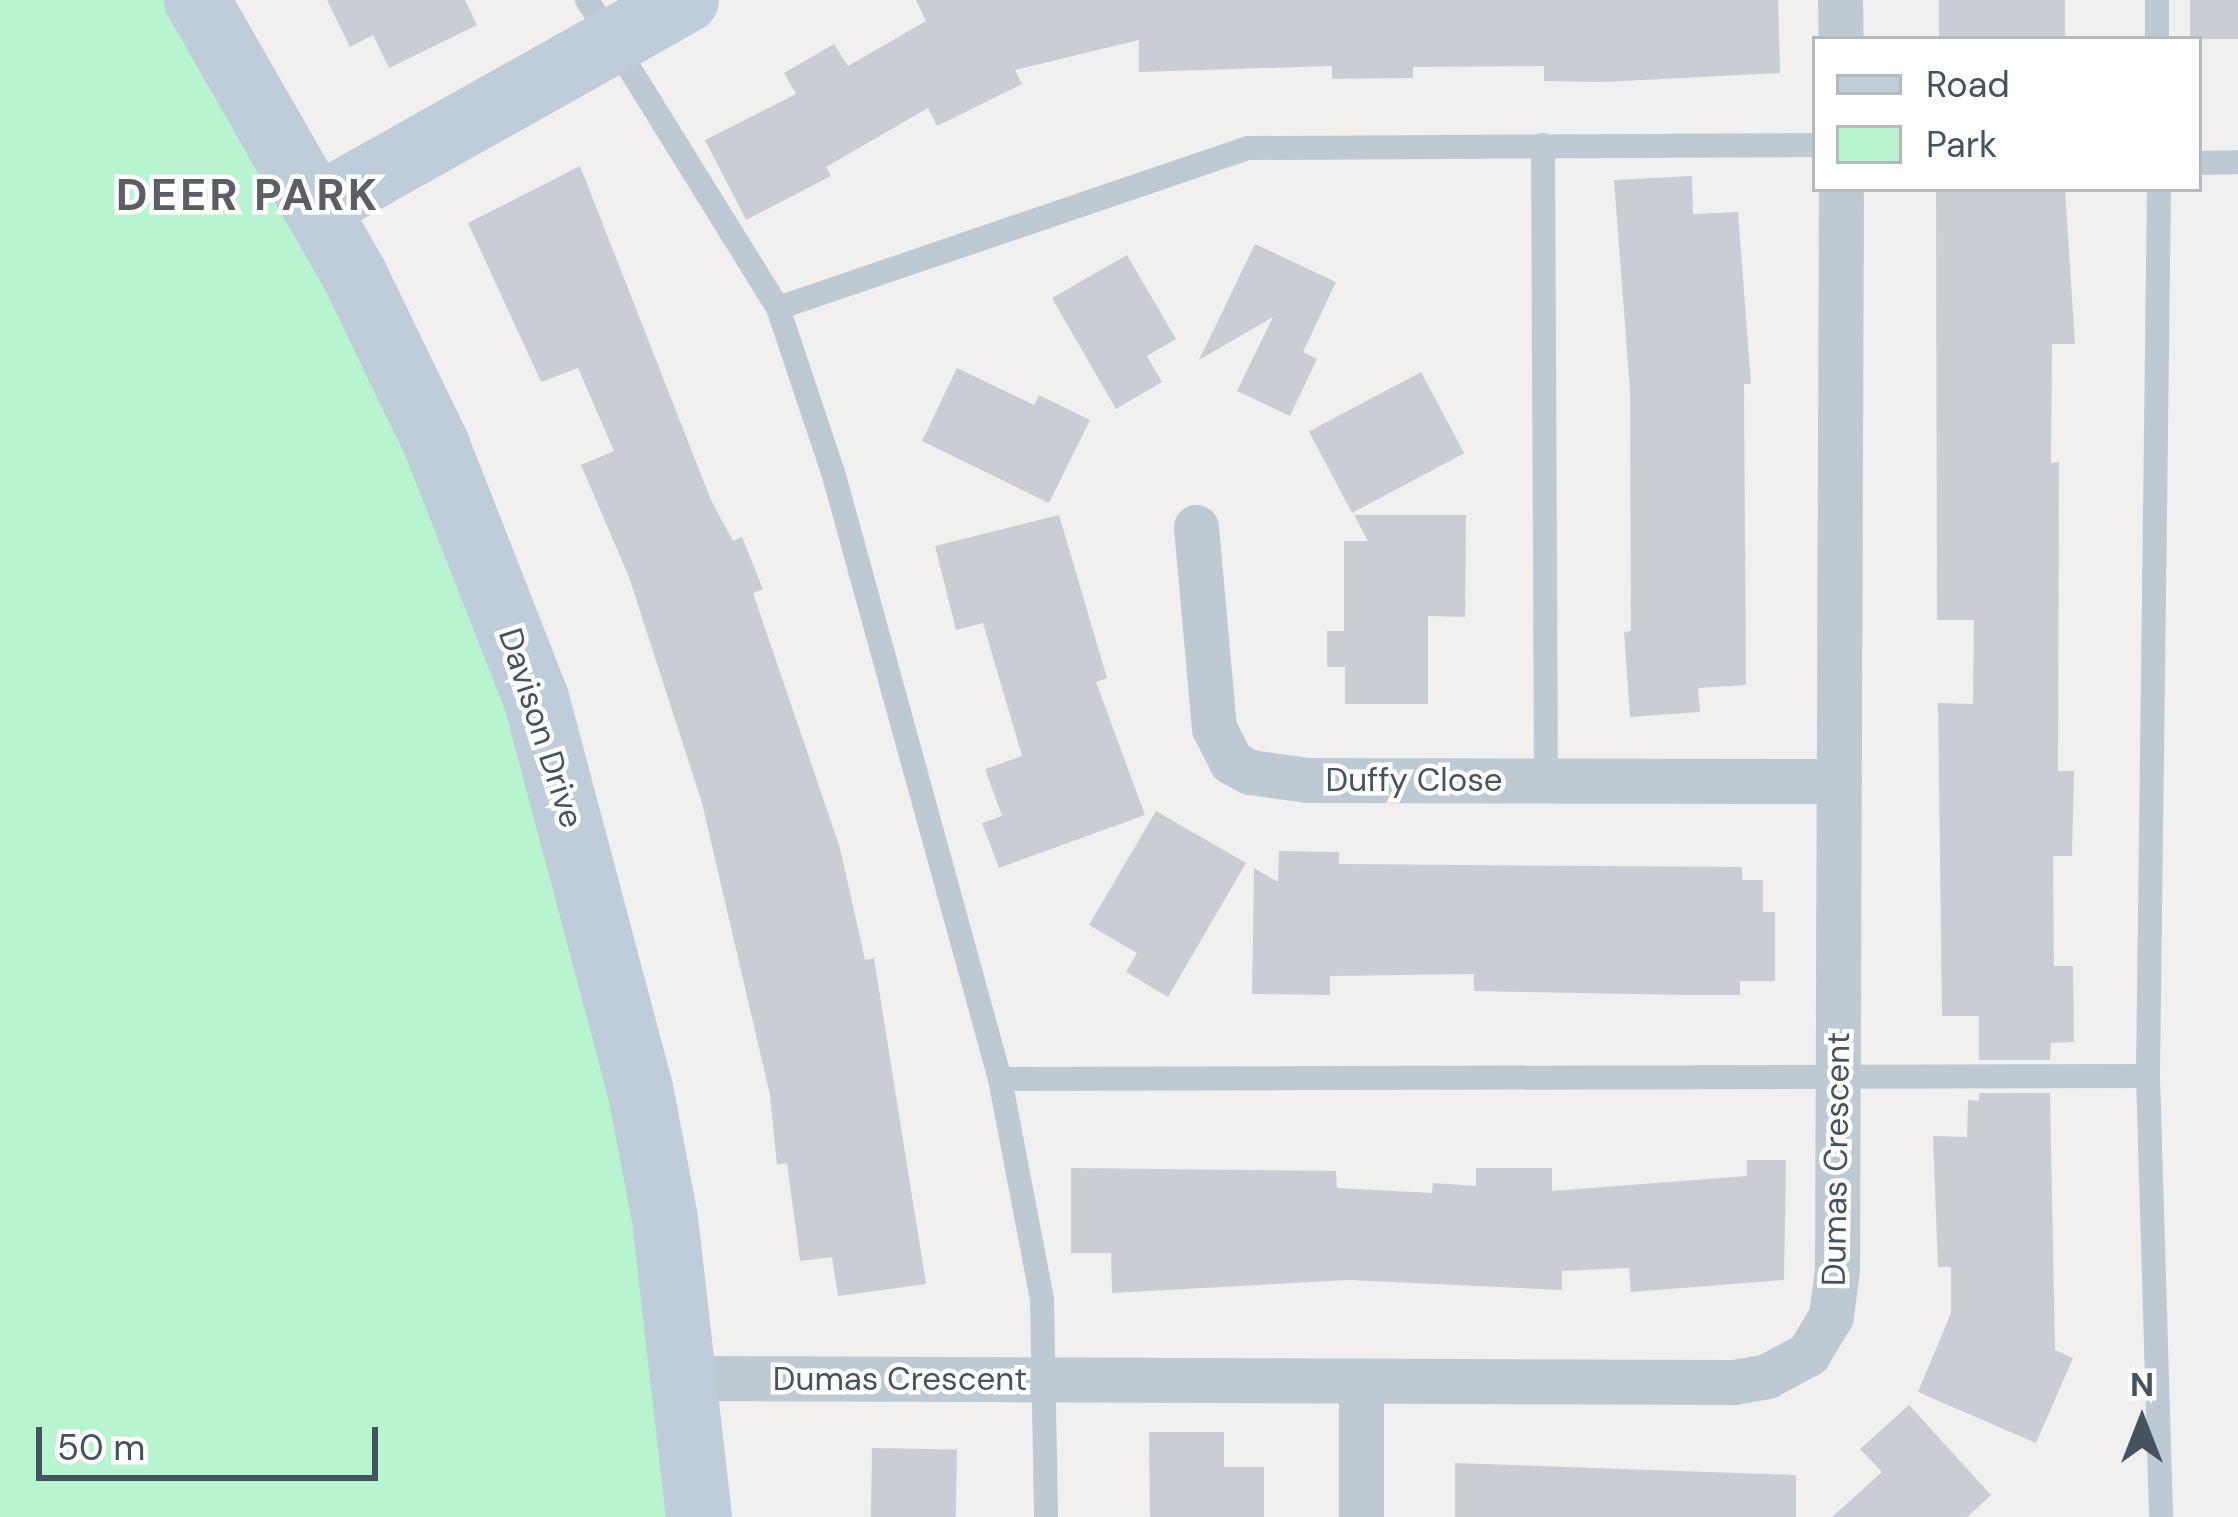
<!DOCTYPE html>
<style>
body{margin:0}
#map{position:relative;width:2238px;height:1517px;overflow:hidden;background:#f2efef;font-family:"DM Sans",sans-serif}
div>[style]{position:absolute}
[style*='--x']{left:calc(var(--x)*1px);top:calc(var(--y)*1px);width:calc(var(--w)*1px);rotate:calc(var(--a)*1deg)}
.green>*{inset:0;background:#b8f4cf}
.building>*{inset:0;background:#caced4;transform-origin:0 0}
.lane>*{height:24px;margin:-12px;padding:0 12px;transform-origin:12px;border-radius:12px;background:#becad3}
.street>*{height:45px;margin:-22.5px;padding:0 22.5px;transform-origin:22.5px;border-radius:22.5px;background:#becad3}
.secondary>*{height:66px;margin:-33px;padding:0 33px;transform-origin:33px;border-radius:33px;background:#bfccda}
span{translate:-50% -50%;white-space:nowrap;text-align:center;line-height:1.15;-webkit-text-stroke:9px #fff;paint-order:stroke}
.street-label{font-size:33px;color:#45535f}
.district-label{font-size:45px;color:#5b5f65;font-weight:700;letter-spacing:3px}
.legend{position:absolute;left:1812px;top:36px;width:390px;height:156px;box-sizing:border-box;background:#fff;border:3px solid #b5babf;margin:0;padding:15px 21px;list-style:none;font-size:36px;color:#45535f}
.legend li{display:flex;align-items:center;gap:24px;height:60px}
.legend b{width:60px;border:3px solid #b5babf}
.north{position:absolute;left:2082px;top:1361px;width:120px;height:120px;-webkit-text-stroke:9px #fff;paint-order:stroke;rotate:0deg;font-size:33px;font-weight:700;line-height:48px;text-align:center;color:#45535f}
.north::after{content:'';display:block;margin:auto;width:42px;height:54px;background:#45535f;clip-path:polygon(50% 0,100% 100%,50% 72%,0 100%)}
.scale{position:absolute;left:36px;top:1427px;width:342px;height:54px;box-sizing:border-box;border:6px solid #45535f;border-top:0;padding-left:15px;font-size:36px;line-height:42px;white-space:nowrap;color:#45535f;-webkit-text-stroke:9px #fff;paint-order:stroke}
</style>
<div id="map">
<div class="green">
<i style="clip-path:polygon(0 0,197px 0,536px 698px,699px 1517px,0 1517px)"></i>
</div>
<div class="building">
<i style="clip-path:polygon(327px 0,465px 0,477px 25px,389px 68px,373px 35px,350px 47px)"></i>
<i style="clip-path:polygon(916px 0,1778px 0,1780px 73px,1603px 82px,1544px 81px,1544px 66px,1413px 67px,1413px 78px,1332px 79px,1332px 66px,1139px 72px,1139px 40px,1015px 70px,1022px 84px,937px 126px,928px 108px,826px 167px,831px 176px,746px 220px,705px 140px,796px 94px,784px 73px,834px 44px,848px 66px,926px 21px)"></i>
<i style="left:1939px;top:0;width:126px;height:39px"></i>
<i style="left:2190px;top:0;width:48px;height:39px"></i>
<i style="clip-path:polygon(580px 166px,711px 500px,733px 541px,742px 537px,763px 589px,753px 593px,840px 848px,865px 960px,874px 958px,926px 1284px,838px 1296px,832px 1257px,800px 1261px,787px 1163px,777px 1165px,770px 1095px,702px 803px,629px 577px,581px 465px,614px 451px,578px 368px,541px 382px,468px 223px)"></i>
<i style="clip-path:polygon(1692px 176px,1693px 214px,1738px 212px,1751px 384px,1744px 384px,1746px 685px,1698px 688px,1700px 712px,1630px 717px,1624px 632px,1631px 631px,1630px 391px,1614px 180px)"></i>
<i style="clip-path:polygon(1936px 189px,2065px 189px,2075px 344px,2052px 344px,2051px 463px,2059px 462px,2058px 771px,2074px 771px,2072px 856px,2053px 856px,2054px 966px,2073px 966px,2074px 1042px,2051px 1043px,2050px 1060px,1979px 1060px,1979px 1016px,1942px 1016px,1938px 703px,1973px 704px,1974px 620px,1937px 620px)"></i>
<i style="clip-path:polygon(1255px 244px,1336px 282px,1303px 352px,1317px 359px,1290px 416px,1237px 391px,1273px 317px,1199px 360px)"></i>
<i style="clip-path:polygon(1127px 255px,1176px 339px,1147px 356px,1162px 382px,1116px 409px,1052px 298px)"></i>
<i style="clip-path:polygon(957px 368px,1034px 405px,1039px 395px,1090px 420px,1049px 503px,922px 441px)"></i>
<i style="left:1421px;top:372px;width:92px;height:127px;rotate:62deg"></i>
<i style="clip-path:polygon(1059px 515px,1107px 678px,1096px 682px,1145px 815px,999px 868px,982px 823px,1002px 816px,985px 769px,1022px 756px,983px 623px,956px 630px,935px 546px)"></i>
<i style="clip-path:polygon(1354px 515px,1466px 515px,1465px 617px,1428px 616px,1428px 704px,1345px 704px,1345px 667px,1327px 667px,1327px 631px,1344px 631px,1344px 541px,1368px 541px)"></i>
<i style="clip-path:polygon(1156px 811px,1246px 863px,1168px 997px,1126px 972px,1137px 953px,1089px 925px)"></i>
<i style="clip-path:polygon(1279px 851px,1339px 852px,1339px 864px,1742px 867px,1742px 880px,1763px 880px,1763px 912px,1775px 912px,1775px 981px,1740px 981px,1740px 995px,1685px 995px,1474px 991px,1474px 974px,1330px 976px,1330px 995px,1252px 994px,1254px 868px,1278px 882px)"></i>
<i style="clip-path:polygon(1979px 1093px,2050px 1093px,2055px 1350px,2073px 1358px,2036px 1443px,1918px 1392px,1951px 1313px,1951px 1267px,1938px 1267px,1933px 1136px,1967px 1137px,1968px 1100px,1979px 1101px)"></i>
<i style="clip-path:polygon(1747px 1160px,1786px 1160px,1784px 1280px,1631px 1292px,1629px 1268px,1562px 1271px,1562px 1290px,1349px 1280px,1112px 1293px,1111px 1253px,1071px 1253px,1071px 1168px,1336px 1171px,1337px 1188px,1432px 1193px,1433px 1183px,1476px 1186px,1476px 1168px,1552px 1168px,1552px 1191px,1747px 1176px)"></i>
<i style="clip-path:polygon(1909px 1405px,1991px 1495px,1967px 1517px,1832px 1517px,1882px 1472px,1860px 1449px)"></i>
<i style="clip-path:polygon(1149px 1432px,1224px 1432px,1224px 1467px,1264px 1467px,1264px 1517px,1150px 1517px)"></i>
<i style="left:872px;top:1448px;width:85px;height:69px;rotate:1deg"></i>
<i style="clip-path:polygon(1455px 1463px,1796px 1475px,1796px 1517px,1455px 1517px)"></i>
</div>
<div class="lane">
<i style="--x:587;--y:0;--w:362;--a:58.2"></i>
<i style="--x:778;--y:308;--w:173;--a:71.5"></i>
<i style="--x:833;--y:472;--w:630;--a:74.62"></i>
<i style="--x:1000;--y:1079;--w:225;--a:79.2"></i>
<i style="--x:1042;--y:1300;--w:217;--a:88.9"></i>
<i style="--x:2157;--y:0;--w:39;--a:90"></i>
<i style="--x:1543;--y:145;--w:635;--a:89.73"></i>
<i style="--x:2199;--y:163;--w:39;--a:-1"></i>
<i style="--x:2159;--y:189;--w:887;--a:90.71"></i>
<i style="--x:2148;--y:1076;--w:441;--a:88.3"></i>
<i style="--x:778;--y:308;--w:496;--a:-18.8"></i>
<i style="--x:1248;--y:148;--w:567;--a:-0.3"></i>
<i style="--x:1000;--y:1079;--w:1148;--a:-0.15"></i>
</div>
<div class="street">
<i style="--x:1840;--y:0;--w:39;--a:89"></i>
<i style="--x:1196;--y:527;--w:202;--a:84.9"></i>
<i style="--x:1214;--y:728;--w:38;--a:63"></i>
<i style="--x:1231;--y:762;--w:21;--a:28"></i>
<i style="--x:1250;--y:772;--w:58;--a:8"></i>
<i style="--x:1307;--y:780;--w:532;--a:0.11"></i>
<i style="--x:686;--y:1378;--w:1048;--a:0.22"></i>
<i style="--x:1734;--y:1382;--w:34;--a:-10"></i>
<i style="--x:1767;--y:1376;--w:47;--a:-28.2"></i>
<i style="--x:1808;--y:1354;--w:44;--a:-58.8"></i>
<i style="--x:1831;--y:1316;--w:47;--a:-82.7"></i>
<i style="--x:1837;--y:1269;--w:1080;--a:-89.79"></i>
<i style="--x:1361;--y:1517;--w:136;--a:-90"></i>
</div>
<div class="secondary">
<i style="--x:197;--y:0;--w:318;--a:60.2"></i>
<i style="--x:355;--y:276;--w:189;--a:64.2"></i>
<i style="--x:437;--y:446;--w:271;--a:68.6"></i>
<i style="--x:536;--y:698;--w:404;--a:75.1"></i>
<i style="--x:640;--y:1088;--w:133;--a:79.2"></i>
<i style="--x:665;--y:1219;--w:300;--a:83.5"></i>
<i style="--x:317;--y:207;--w:423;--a:-29.3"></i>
</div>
<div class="street-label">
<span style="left:541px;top:728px;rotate:72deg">Davison Drive</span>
<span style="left:1414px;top:780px">Duffy Close</span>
<span style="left:1836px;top:1159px;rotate:-89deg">Dumas Crescent</span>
<span style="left:900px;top:1379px">Dumas Crescent</span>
</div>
<div class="district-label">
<span style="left:248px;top:195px">DEER PARK</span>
</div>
<ul class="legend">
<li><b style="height:15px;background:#bfccda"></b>Road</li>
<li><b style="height:33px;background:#b8f4cf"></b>Park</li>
</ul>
<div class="north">N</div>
<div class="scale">50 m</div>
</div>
